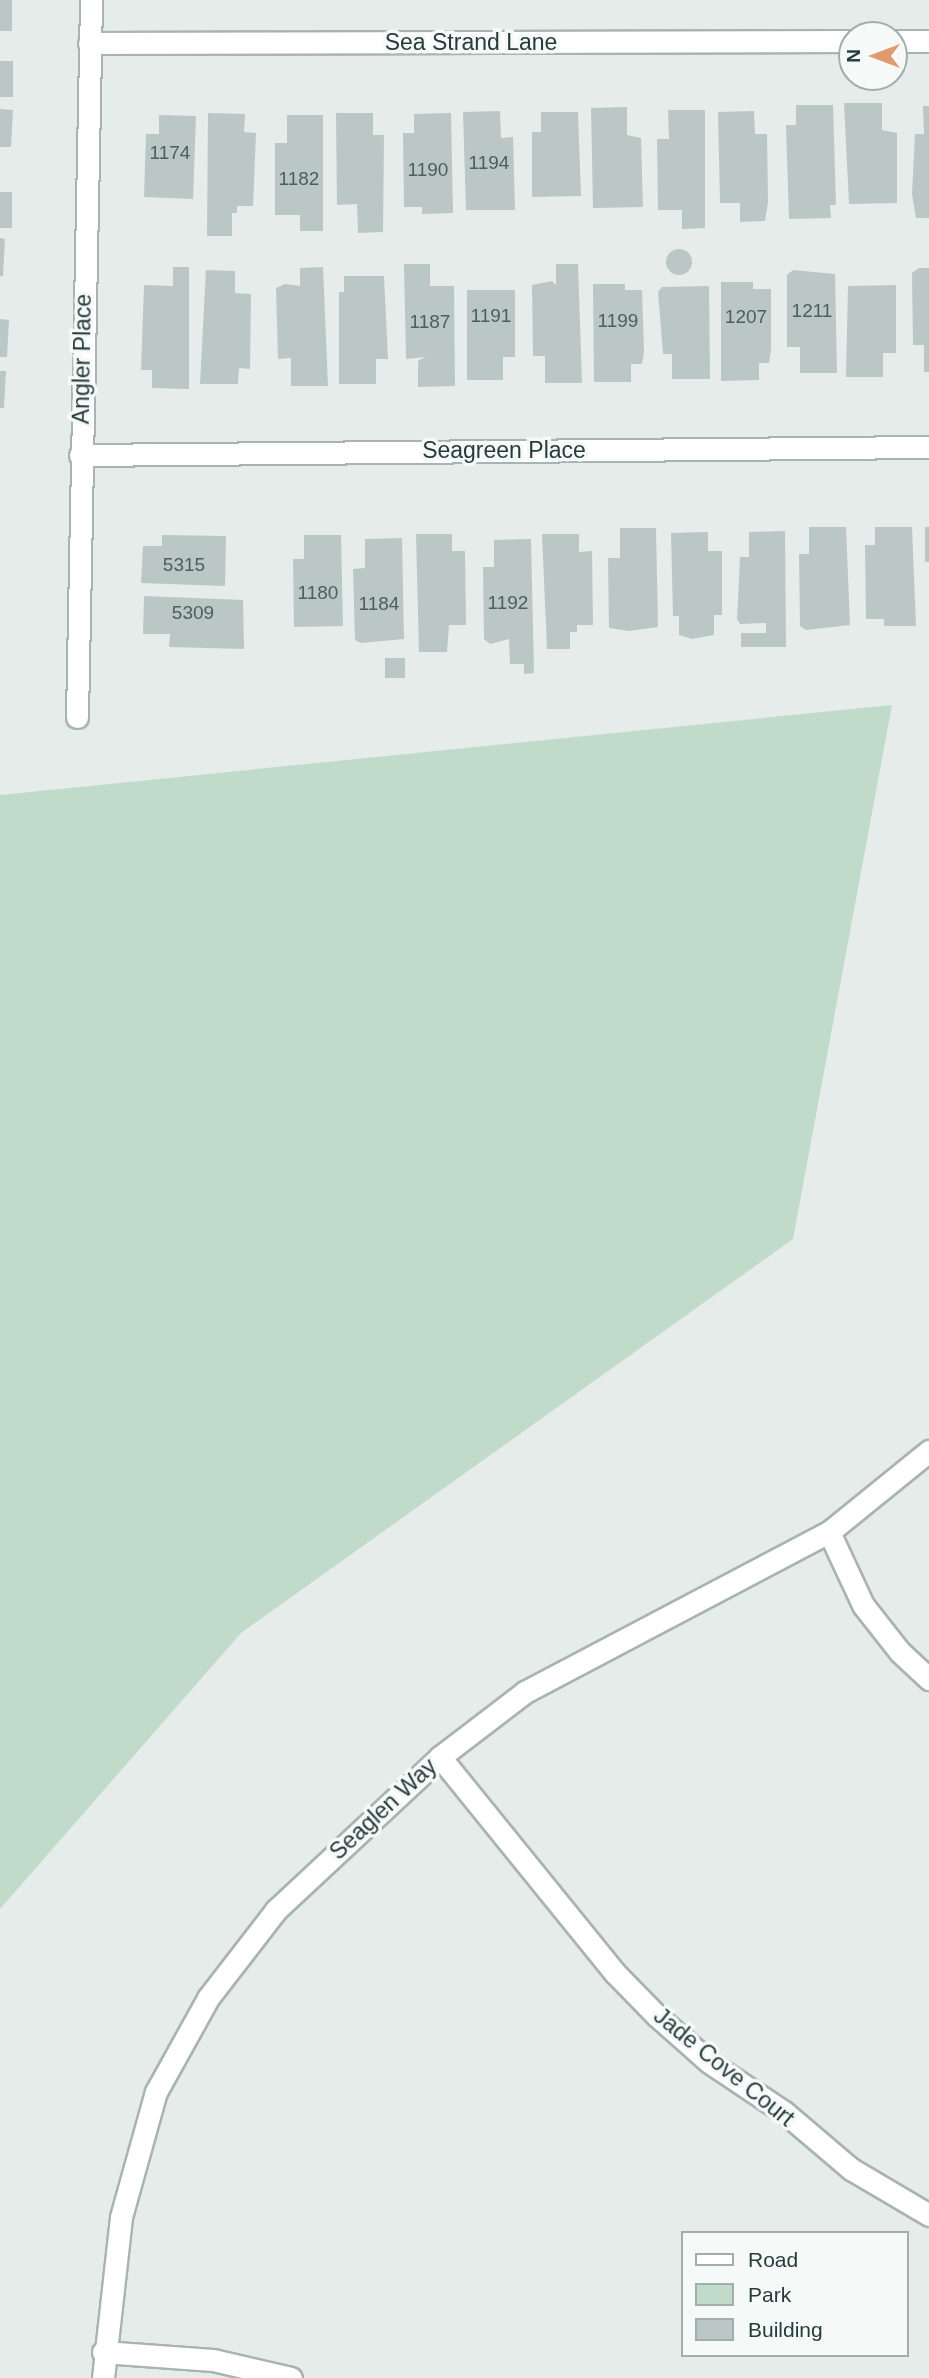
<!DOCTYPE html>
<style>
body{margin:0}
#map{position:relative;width:929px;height:2378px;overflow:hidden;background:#e5ecea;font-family:Helvetica,sans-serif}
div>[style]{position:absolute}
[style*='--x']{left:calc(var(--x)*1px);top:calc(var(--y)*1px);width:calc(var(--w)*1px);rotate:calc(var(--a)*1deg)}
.green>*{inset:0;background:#c1dbcb}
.building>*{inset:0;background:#bbc7c4;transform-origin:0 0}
.round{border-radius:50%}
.roads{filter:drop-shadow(2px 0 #a8b4b1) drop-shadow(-2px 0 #a8b4b1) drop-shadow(0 2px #a8b4b1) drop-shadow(0 -2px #a8b4b1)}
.minor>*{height:21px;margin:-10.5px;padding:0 10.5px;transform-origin:10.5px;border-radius:10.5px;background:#fff}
span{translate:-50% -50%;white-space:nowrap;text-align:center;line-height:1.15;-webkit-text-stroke:7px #f5f9f8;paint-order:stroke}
.number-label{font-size:19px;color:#4b5f5c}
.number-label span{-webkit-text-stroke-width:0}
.street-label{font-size:23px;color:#263c39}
.legend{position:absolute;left:681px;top:2231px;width:228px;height:126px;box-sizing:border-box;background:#f5f9f8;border:2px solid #a2adac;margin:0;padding:9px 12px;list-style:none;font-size:21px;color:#263c39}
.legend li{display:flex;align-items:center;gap:14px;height:35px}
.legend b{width:35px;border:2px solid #a2adac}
.north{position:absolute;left:838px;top:21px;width:70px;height:70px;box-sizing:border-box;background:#f5f9f8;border:2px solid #a2adac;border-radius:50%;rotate:270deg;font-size:19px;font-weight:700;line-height:28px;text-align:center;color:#263c39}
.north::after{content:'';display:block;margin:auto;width:24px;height:32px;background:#e19a6e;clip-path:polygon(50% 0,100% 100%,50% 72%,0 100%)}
</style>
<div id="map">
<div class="green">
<i style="clip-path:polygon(892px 705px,793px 1239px,241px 1633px,0 1909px,0 795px)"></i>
</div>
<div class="building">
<i style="left:0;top:0;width:12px;height:31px"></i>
<i style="left:0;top:61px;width:13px;height:36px"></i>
<i style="clip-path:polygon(844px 103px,882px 103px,882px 130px,897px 133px,897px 203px,849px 204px)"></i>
<i style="clip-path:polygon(796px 105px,833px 105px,836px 205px,830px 205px,831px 218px,789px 219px,786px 125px,796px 125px)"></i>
<i style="clip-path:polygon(923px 106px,929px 106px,929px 218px,916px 218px,912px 194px,915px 134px,924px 134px)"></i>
<i style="clip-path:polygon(627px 107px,627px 135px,641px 138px,643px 207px,593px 208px,591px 108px)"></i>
<i style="clip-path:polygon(0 109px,13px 110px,11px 147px,0 147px)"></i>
<i style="clip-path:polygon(668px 110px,705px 110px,705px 228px,682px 229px,682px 210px,658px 210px,657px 139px,669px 139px)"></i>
<i style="clip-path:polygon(500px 111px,501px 138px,513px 137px,515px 210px,466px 210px,463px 112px)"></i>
<i style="clip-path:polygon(754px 111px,755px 134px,767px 134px,768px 202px,765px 221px,740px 222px,740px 203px,720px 203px,718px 112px)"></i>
<i style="clip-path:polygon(541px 112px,578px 112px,581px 196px,532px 197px,532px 132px,541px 132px)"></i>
<i style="clip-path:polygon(208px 113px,245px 114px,244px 132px,256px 133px,253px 206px,237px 206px,237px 213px,232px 213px,232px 236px,207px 236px)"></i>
<i style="clip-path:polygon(336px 113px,373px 113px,373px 135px,384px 135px,383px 232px,358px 233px,357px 204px,337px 205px)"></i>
<i style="clip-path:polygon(451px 113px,453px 213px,422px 214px,422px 207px,404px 207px,403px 133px,414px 133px,414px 114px)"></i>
<i style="clip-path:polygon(159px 115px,196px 116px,193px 199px,144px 197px,146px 134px,159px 134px)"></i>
<i style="clip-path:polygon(287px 115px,323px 115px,323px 231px,300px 231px,300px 215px,275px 215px,275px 143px,287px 143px)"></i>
<i style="left:0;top:192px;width:12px;height:36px"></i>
<i style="clip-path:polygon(0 238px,5px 239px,3px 276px,0 276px)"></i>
<i class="round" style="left:666px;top:249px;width:26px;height:26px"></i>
<i style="clip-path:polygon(404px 264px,430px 264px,430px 286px,454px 286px,455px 386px,418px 387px,418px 361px,425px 357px,406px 359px)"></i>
<i style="clip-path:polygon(556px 264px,578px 264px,582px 383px,545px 383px,545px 356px,533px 356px,532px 285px,552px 281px,556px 285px)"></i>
<i style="clip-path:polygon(173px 267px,189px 267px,189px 389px,152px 388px,152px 370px,141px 370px,144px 285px,173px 286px)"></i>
<i style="clip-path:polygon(323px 267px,328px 386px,291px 386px,291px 358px,278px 359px,276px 288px,285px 284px,300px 286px,300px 268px)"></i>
<i style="clip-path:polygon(919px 268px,929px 268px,929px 372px,924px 372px,924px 345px,913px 345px,912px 273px)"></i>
<i style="clip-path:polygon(206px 270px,235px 271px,235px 293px,251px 294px,250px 369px,239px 368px,238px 384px,200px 384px)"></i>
<i style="clip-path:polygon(793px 270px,835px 274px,837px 373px,800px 373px,800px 347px,787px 347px,787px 275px)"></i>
<i style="clip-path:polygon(344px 276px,384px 276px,388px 359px,376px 359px,376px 384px,339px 384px,339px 292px,344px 292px)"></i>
<i style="clip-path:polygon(721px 282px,753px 282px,753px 289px,771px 289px,771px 350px,769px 363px,759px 363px,759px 380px,721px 381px)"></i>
<i style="clip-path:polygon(593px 284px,625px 284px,625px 290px,642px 290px,644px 351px,642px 364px,631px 364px,631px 382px,594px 382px)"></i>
<i style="clip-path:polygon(896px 285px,896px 353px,883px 353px,883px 377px,846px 377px,848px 286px)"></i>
<i style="clip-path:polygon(709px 286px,710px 379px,672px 379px,672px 354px,663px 354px,658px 292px,662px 287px)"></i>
<i style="clip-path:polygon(467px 290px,515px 290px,515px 357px,503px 357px,503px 380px,467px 380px)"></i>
<i style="clip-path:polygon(0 319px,9px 320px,7px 357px,0 357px)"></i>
<i style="clip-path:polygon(0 371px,6px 371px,4px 408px,0 408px)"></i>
<i style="clip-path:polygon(809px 527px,846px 527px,850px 625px,806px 630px,800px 626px,799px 554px,809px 554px)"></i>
<i style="clip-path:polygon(875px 527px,912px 527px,916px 626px,884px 626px,884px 619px,866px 619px,865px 545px,875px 545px)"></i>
<i style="left:925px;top:527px;width:4px;height:35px"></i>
<i style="clip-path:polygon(620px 528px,656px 528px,658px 627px,629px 631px,609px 628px,608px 558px,620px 558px)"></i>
<i style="clip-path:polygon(785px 531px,786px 647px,741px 647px,741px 633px,766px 633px,766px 623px,740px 624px,737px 619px,740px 557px,749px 557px,749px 532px)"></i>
<i style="clip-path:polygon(708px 532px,708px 551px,722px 551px,722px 615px,714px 615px,714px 635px,692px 639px,679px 635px,679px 616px,673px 616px,671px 533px)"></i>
<i style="clip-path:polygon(416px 534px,452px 534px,452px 551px,465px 551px,466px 625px,449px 625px,447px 652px,419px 652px)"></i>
<i style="clip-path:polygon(542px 534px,579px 534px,579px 552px,592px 551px,593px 625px,577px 625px,577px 632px,570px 632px,570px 649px,547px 649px)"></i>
<i style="clip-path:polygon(162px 535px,226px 536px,225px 586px,141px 583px,143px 546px,162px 546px)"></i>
<i style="clip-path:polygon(304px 535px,341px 535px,343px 626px,294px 627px,293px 559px,304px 559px)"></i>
<i style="clip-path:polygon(402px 538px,404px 639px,361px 643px,355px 640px,353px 569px,365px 568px,365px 539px)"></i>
<i style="clip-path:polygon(531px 539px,534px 673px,524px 674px,524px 664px,510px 664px,509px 639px,490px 644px,484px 639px,483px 567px,494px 567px,494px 540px)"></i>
<i style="clip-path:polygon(144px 596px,243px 600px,244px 649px,169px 647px,170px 634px,143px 634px)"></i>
<i style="left:385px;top:658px;width:20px;height:20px"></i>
</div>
<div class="roads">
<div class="minor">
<i style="--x:894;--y:41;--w:35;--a:0"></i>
<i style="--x:89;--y:43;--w:763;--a:-0.15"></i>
<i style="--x:80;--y:455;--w:849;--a:-0.54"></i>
<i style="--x:77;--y:717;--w:717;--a:-88.88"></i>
<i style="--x:829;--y:1532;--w:81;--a:65"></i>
<i style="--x:863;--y:1605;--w:60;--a:51.8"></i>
<i style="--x:900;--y:1652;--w:40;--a:43"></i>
<i style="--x:440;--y:1757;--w:278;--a:51"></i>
<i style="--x:615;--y:1973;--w:60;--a:45.7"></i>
<i style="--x:657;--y:2016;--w:69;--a:41.5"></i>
<i style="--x:709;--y:2062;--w:90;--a:33.7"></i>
<i style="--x:784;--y:2112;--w:88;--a:40.4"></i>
<i style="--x:851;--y:2169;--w:91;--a:30.5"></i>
<i style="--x:103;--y:2352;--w:110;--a:4.2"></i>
<i style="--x:213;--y:2360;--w:80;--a:13"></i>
<i style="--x:103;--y:2378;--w:162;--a:-83.6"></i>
<i style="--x:121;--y:2217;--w:130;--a:-74.4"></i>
<i style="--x:156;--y:2092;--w:107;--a:-61"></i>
<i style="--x:208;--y:1998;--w:111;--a:-52.3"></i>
<i style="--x:276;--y:1910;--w:224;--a:-43"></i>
<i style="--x:440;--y:1757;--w:107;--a:-37.4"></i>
<i style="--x:525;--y:1692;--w:344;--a:-27.8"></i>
<i style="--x:829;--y:1532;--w:129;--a:-39"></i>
</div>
</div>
<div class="number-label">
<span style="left:170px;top:153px">1174</span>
<span style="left:489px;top:163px">1194</span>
<span style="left:428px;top:170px">1190</span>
<span style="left:299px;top:179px">1182</span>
<span style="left:812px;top:311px">1211</span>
<span style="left:491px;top:316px">1191</span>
<span style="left:746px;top:317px">1207</span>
<span style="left:618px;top:321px">1199</span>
<span style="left:430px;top:322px">1187</span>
<span style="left:184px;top:565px">5315</span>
<span style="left:318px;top:593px">1180</span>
<span style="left:508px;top:603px">1192</span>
<span style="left:379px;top:604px">1184</span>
<span style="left:193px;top:613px">5309</span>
</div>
<div class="street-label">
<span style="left:471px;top:42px">Sea Strand Lane</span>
<span style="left:82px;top:359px;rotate:-89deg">Angler Place</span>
<span style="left:504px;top:450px">Seagreen Place</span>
<span style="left:383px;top:1809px;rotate:-43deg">Seaglen Way</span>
<span style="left:724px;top:2067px;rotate:39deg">Jade Cove Court</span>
</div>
<ul class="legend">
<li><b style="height:9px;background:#fff"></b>Road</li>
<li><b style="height:19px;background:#c1dbcb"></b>Park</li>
<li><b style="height:19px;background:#bbc7c4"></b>Building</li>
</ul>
<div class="north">N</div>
</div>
